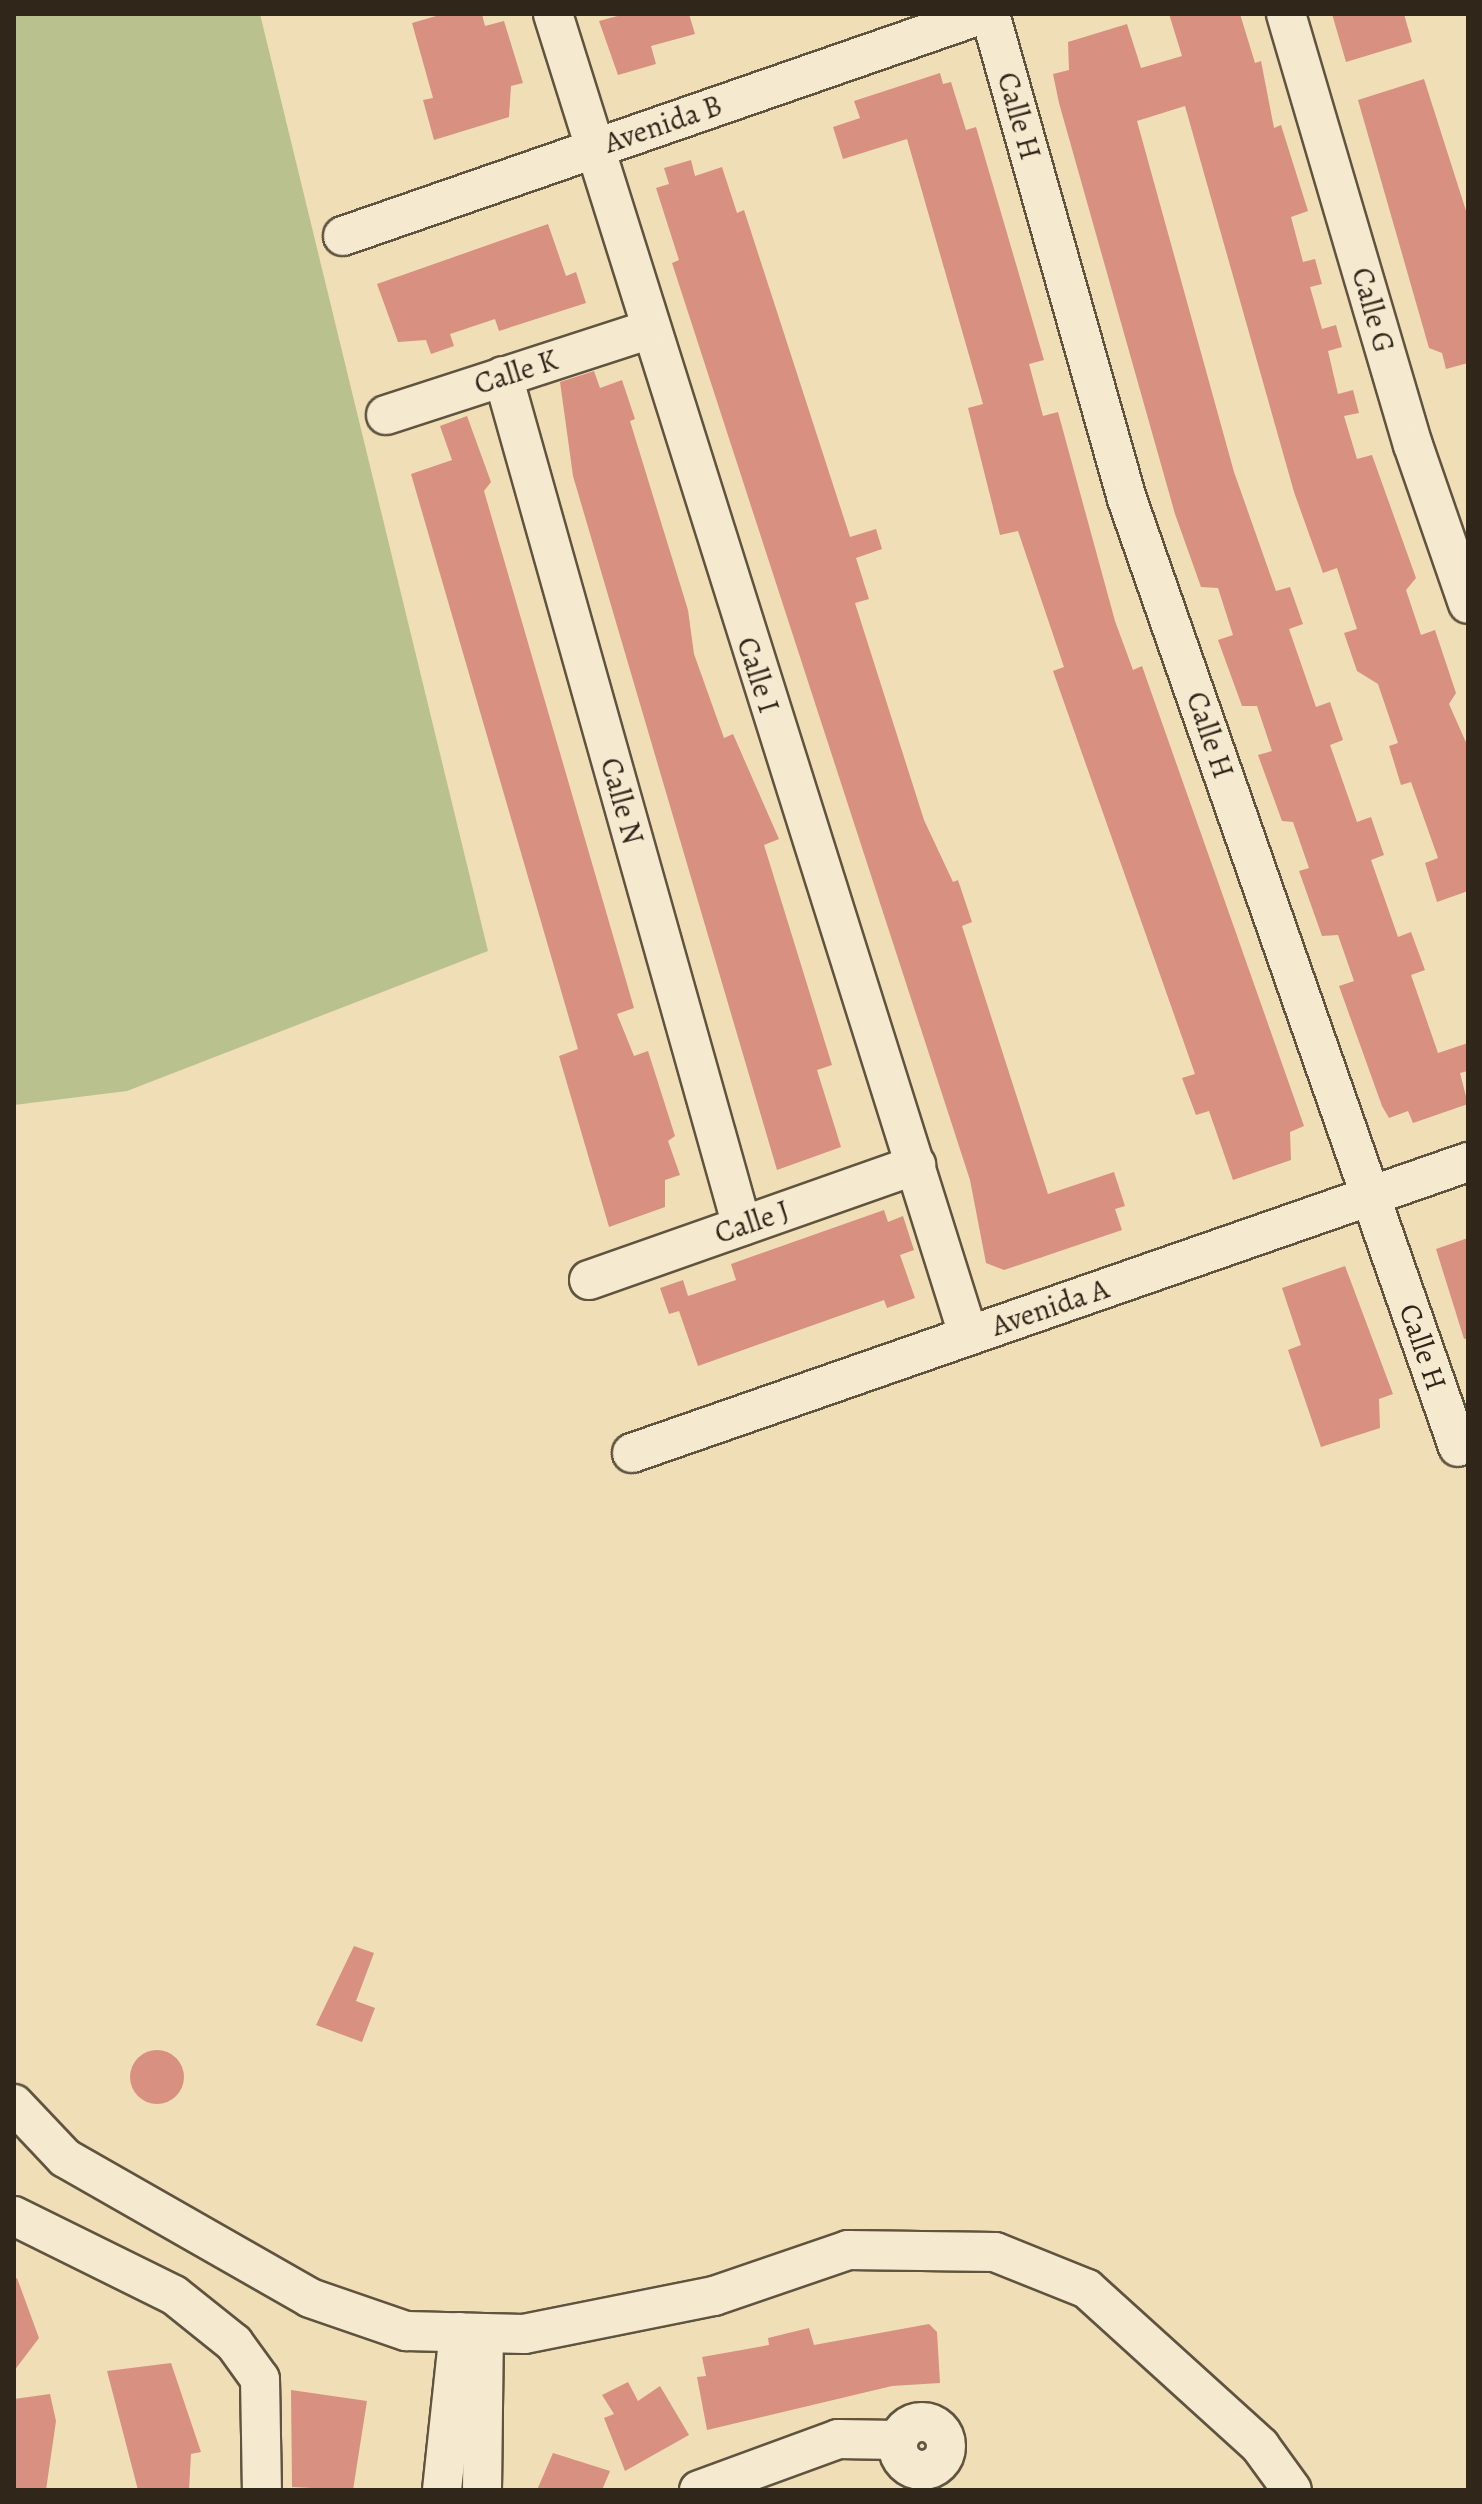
<!DOCTYPE html>
<style>
body{margin:0}
#map{position:relative;width:1482px;height:2504px;overflow:hidden;background:#f0deb6;font-family:Alegreya,serif}
div>[style]{position:absolute}
[style*='--x']{left:calc(var(--x)*1px);top:calc(var(--y)*1px);width:calc(var(--w)*1px);rotate:calc(var(--a)*1deg)}
.green>*{inset:0;background:#b9c18e}
.building>*{inset:0;background:#d89081}
.round{border-radius:50%}
.roads{filter:drop-shadow(2px 0 #605440) drop-shadow(-2px 0 #605440) drop-shadow(0 2px #605440) drop-shadow(0 -2px #605440)}
.minor>*{height:38px;margin:-19px;padding:0 19px;transform-origin:19px;border-radius:19px;background:#f5ead0}
.minor>.ring{margin:-19px;padding:0;box-sizing:content-box;background:none;border:38px solid #f5ead0;border-radius:50%}
span{translate:-50% -50%;white-space:nowrap;text-align:center;line-height:1.15;-webkit-text-stroke:6px #f5ead0;paint-order:stroke}
.street-label{font-size:30px;color:#302619}
.frame{position:absolute;inset:0;border:16px solid #302619;pointer-events:none}
</style>
<div id="map">
<div class="green">
<i style="clip-path:polygon(14px 14px,260px 14px,488px 951px,127px 1091px,14px 1105px)"></i>
</div>
<div class="building">
<i style="clip-path:polygon(443px 14px,482px 14px,485px 26px,504px 21px,523px 83px,511px 86px,509px 117px,434px 140px,423px 100px,433px 98px,412px 23px)"></i>
<i style="clip-path:polygon(625px 14px,689px 14px,695px 34px,651px 46px,656px 64px,618px 75px,599px 21px)"></i>
<i style="clip-path:polygon(1169px 14px,1240px 14px,1255px 63px,1261px 61px,1274px 128px,1281px 125px,1308px 211px,1291px 217px,1303px 262px,1315px 259px,1322px 284px,1310px 287px,1322px 329px,1336px 325px,1342px 347px,1328px 351px,1338px 394px,1353px 390px,1359px 413px,1344px 416px,1357px 459px,1372px 455px,1416px 578px,1406px 590px,1421px 635px,1435px 630px,1456px 693px,1449px 704px,1468px 747px,1468px 891px,1437px 902px,1425px 863px,1438px 858px,1411px 782px,1401px 785px,1389px 746px,1398px 743px,1378px 684px,1357px 671px,1344px 633px,1357px 629px,1337px 568px,1323px 573px,1294px 492px,1185px 106px,1137px 121px,1234px 472px,1276px 591px,1290px 587px,1303px 624px,1289px 629px,1316px 707px,1330px 702px,1343px 740px,1330px 745px,1357px 822px,1371px 817px,1384px 855px,1371px 860px,1398px 937px,1411px 932px,1425px 970px,1411px 975px,1438px 1053px,1468px 1043px,1468px 1071px,1460px 1073px,1468px 1104px,1413px 1123px,1408px 1111px,1389px 1118px,1382px 1106px,1339px 986px,1354px 981px,1338px 935px,1322px 936px,1299px 871px,1309px 868px,1293px 822px,1282px 821px,1258px 755px,1272px 751px,1257px 706px,1242px 706px,1218px 640px,1233px 635px,1218px 588px,1201px 587px,1175px 514px,1059px 103px,1053px 74px,1069px 70px,1068px 42px,1127px 24px,1141px 68px,1182px 56px)"></i>
<i style="clip-path:polygon(1332px 14px,1404px 14px,1412px 42px,1346px 62px)"></i>
<i style="clip-path:polygon(940px 73px,943px 84px,951px 82px,966px 130px,976px 127px,1044px 360px,1029px 364px,1043px 416px,1058px 412px,1115px 621px,1133px 670px,1142px 666px,1304px 1126px,1290px 1132px,1291px 1160px,1233px 1180px,1209px 1111px,1196px 1115px,1182px 1078px,1195px 1074px,1053px 671px,1064px 667px,1018px 531px,1000px 535px,968px 408px,983px 404px,907px 139px,843px 159px,833px 127px,860px 118px,854px 101px)"></i>
<i style="clip-path:polygon(1424px 79px,1468px 217px,1468px 363px,1446px 369px,1442px 353px,1429px 348px,1358px 100px)"></i>
<i style="clip-path:polygon(691px 160px,695px 176px,722px 167px,737px 213px,744px 210px,850px 537px,876px 529px,882px 549px,856px 558px,869px 599px,855px 603px,924px 820px,953px 882px,958px 880px,972px 922px,962px 926px,1048px 1194px,1114px 1172px,1125px 1206px,1115px 1209px,1122px 1230px,1004px 1270px,986px 1263px,970px 1180px,672px 263px,679px 260px,656px 188px,669px 184px,664px 168px)"></i>
<i style="clip-path:polygon(548px 224px,566px 276px,576px 272px,586px 303px,499px 331px,495px 319px,450px 334px,454px 346px,431px 354px,426px 340px,398px 342px,377px 284px)"></i>
<i style="clip-path:polygon(594px 371px,600px 388px,622px 380px,635px 419px,630px 421px,688px 610px,694px 654px,724px 738px,733px 734px,779px 839px,764px 845px,832px 1065px,817px 1070px,841px 1147px,777px 1170px,573px 476px,560px 382px)"></i>
<i style="clip-path:polygon(467px 416px,491px 482px,484px 491px,634px 1008px,617px 1014px,634px 1056px,648px 1051px,675px 1136px,668px 1141px,680px 1175px,665px 1180px,665px 1207px,609px 1227px,559px 1056px,578px 1049px,411px 474px,452px 460px,440px 426px)"></i>
<i style="clip-path:polygon(884px 1210px,888px 1222px,903px 1216px,914px 1250px,900px 1255px,915px 1298px,887px 1308px,884px 1300px,698px 1366px,679px 1311px,669px 1314px,660px 1288px,683px 1280px,688px 1296px,736px 1280px,731px 1264px)"></i>
<i style="clip-path:polygon(1468px 1238px,1468px 1338px,1464px 1339px,1436px 1249px)"></i>
<i style="clip-path:polygon(1345px 1266px,1393px 1394px,1379px 1399px,1380px 1428px,1321px 1447px,1288px 1350px,1301px 1345px,1282px 1288px)"></i>
<i style="clip-path:polygon(354px 1946px,374px 1953px,356px 2001px,375px 2008px,362px 2042px,316px 2025px)"></i>
<i class="round" style="left:130px;top:2050px;width:54px;height:54px"></i>
<i style="clip-path:polygon(17px 2278px,39px 2338px,14px 2371px,14px 2279px)"></i>
<i style="clip-path:polygon(929px 2324px,937px 2332px,940px 2383px,892px 2386px,707px 2430px,697px 2377px,706px 2376px,702px 2357px,769px 2345px,768px 2338px,809px 2328px,814px 2345px)"></i>
<i style="clip-path:polygon(171px 2363px,201px 2452px,191px 2454px,189px 2490px,138px 2490px,107px 2371px)"></i>
<i style="clip-path:polygon(628px 2382px,638px 2401px,660px 2386px,689px 2435px,625px 2471px,604px 2418px,614px 2414px,602px 2395px)"></i>
<i style="clip-path:polygon(291px 2390px,367px 2401px,353px 2490px,292px 2487px)"></i>
<i style="clip-path:polygon(50px 2394px,56px 2421px,46px 2490px,14px 2490px,14px 2399px)"></i>
<i style="clip-path:polygon(553px 2453px,610px 2471px,602px 2490px,537px 2490px)"></i>
</div>
<div class="roads">
<div class="minor">
<i style="--x:553;--y:14;--w:1384;--a:72.55"></i>
<i style="--x:990;--y:14;--w:504;--a:74.23"></i>
<i style="--x:1127;--y:499;--w:1004;--a:70.75"></i>
<i style="--x:1286;--y:14;--w:449;--a:73.6"></i>
<i style="--x:1413;--y:445;--w:168;--a:70.9"></i>
<i style="--x:343;--y:236;--w:677;--a:-19.13"></i>
<i style="--x:503;--y:376;--w:883;--a:74.3"></i>
<i style="--x:386;--y:415;--w:274;--a:-18"></i>
<i style="--x:589;--y:1280;--w:347;--a:-19.4"></i>
<i style="--x:632;--y:1453;--w:885;--a:-19.19"></i>
<i style="--x:14;--y:2104;--w:74;--a:46.6"></i>
<i style="--x:65;--y:2158;--w:282;--a:29.7"></i>
<i style="--x:310;--y:2298;--w:102;--a:19"></i>
<i style="--x:406;--y:2331;--w:118;--a:1.5"></i>
<i style="--x:524;--y:2334;--w:194;--a:-11.3"></i>
<i style="--x:714;--y:2296;--w:142;--a:-18.9"></i>
<i style="--x:848;--y:2250;--w:147;--a:0.8"></i>
<i style="--x:995;--y:2252;--w:99;--a:21.9"></i>
<i style="--x:1087;--y:2289;--w:234;--a:42.2"></i>
<i style="--x:1260;--y:2446;--w:54;--a:54"></i>
<i style="--x:14;--y:2216;--w:178;--a:26.3"></i>
<i style="--x:174;--y:2295;--w:77;--a:38.7"></i>
<i style="--x:234;--y:2343;--w:44;--a:54.2"></i>
<i style="--x:260;--y:2379;--w:111;--a:89"></i>
<i class="ring" style="left:898px;top:2422px;width:10px;height:10px"></i>
<i style="--x:442;--y:2490;--w:159;--a:-83.9"></i>
<i style="--x:482;--y:2490;--w:157;--a:-89.3"></i>
<i style="--x:699;--y:2490;--w:148;--a:-20.1"></i>
<i style="--x:838;--y:2439;--w:60;--a:1"></i>
</div>
</div>
<div class="street-label">
<span style="left:1019px;top:116px;rotate:74deg">Calle H</span>
<span style="left:663px;top:124px;rotate:-19deg">Avenida B</span>
<span style="left:1373px;top:310px;rotate:74deg">Calle G</span>
<span style="left:516px;top:372px;rotate:-18deg">Calle K</span>
<span style="left:758px;top:675px;rotate:72deg">Calle I</span>
<span style="left:1210px;top:735px;rotate:71deg">Calle H</span>
<span style="left:622px;top:801px;rotate:74deg">Calle N</span>
<span style="left:752px;top:1222px;rotate:-19deg">Calle J</span>
<span style="left:1050px;top:1307px;rotate:-19deg">Avenida A</span>
<span style="left:1423px;top:1347px;rotate:71deg">Calle H</span>
</div>
<div class="frame"></div>
</div>
